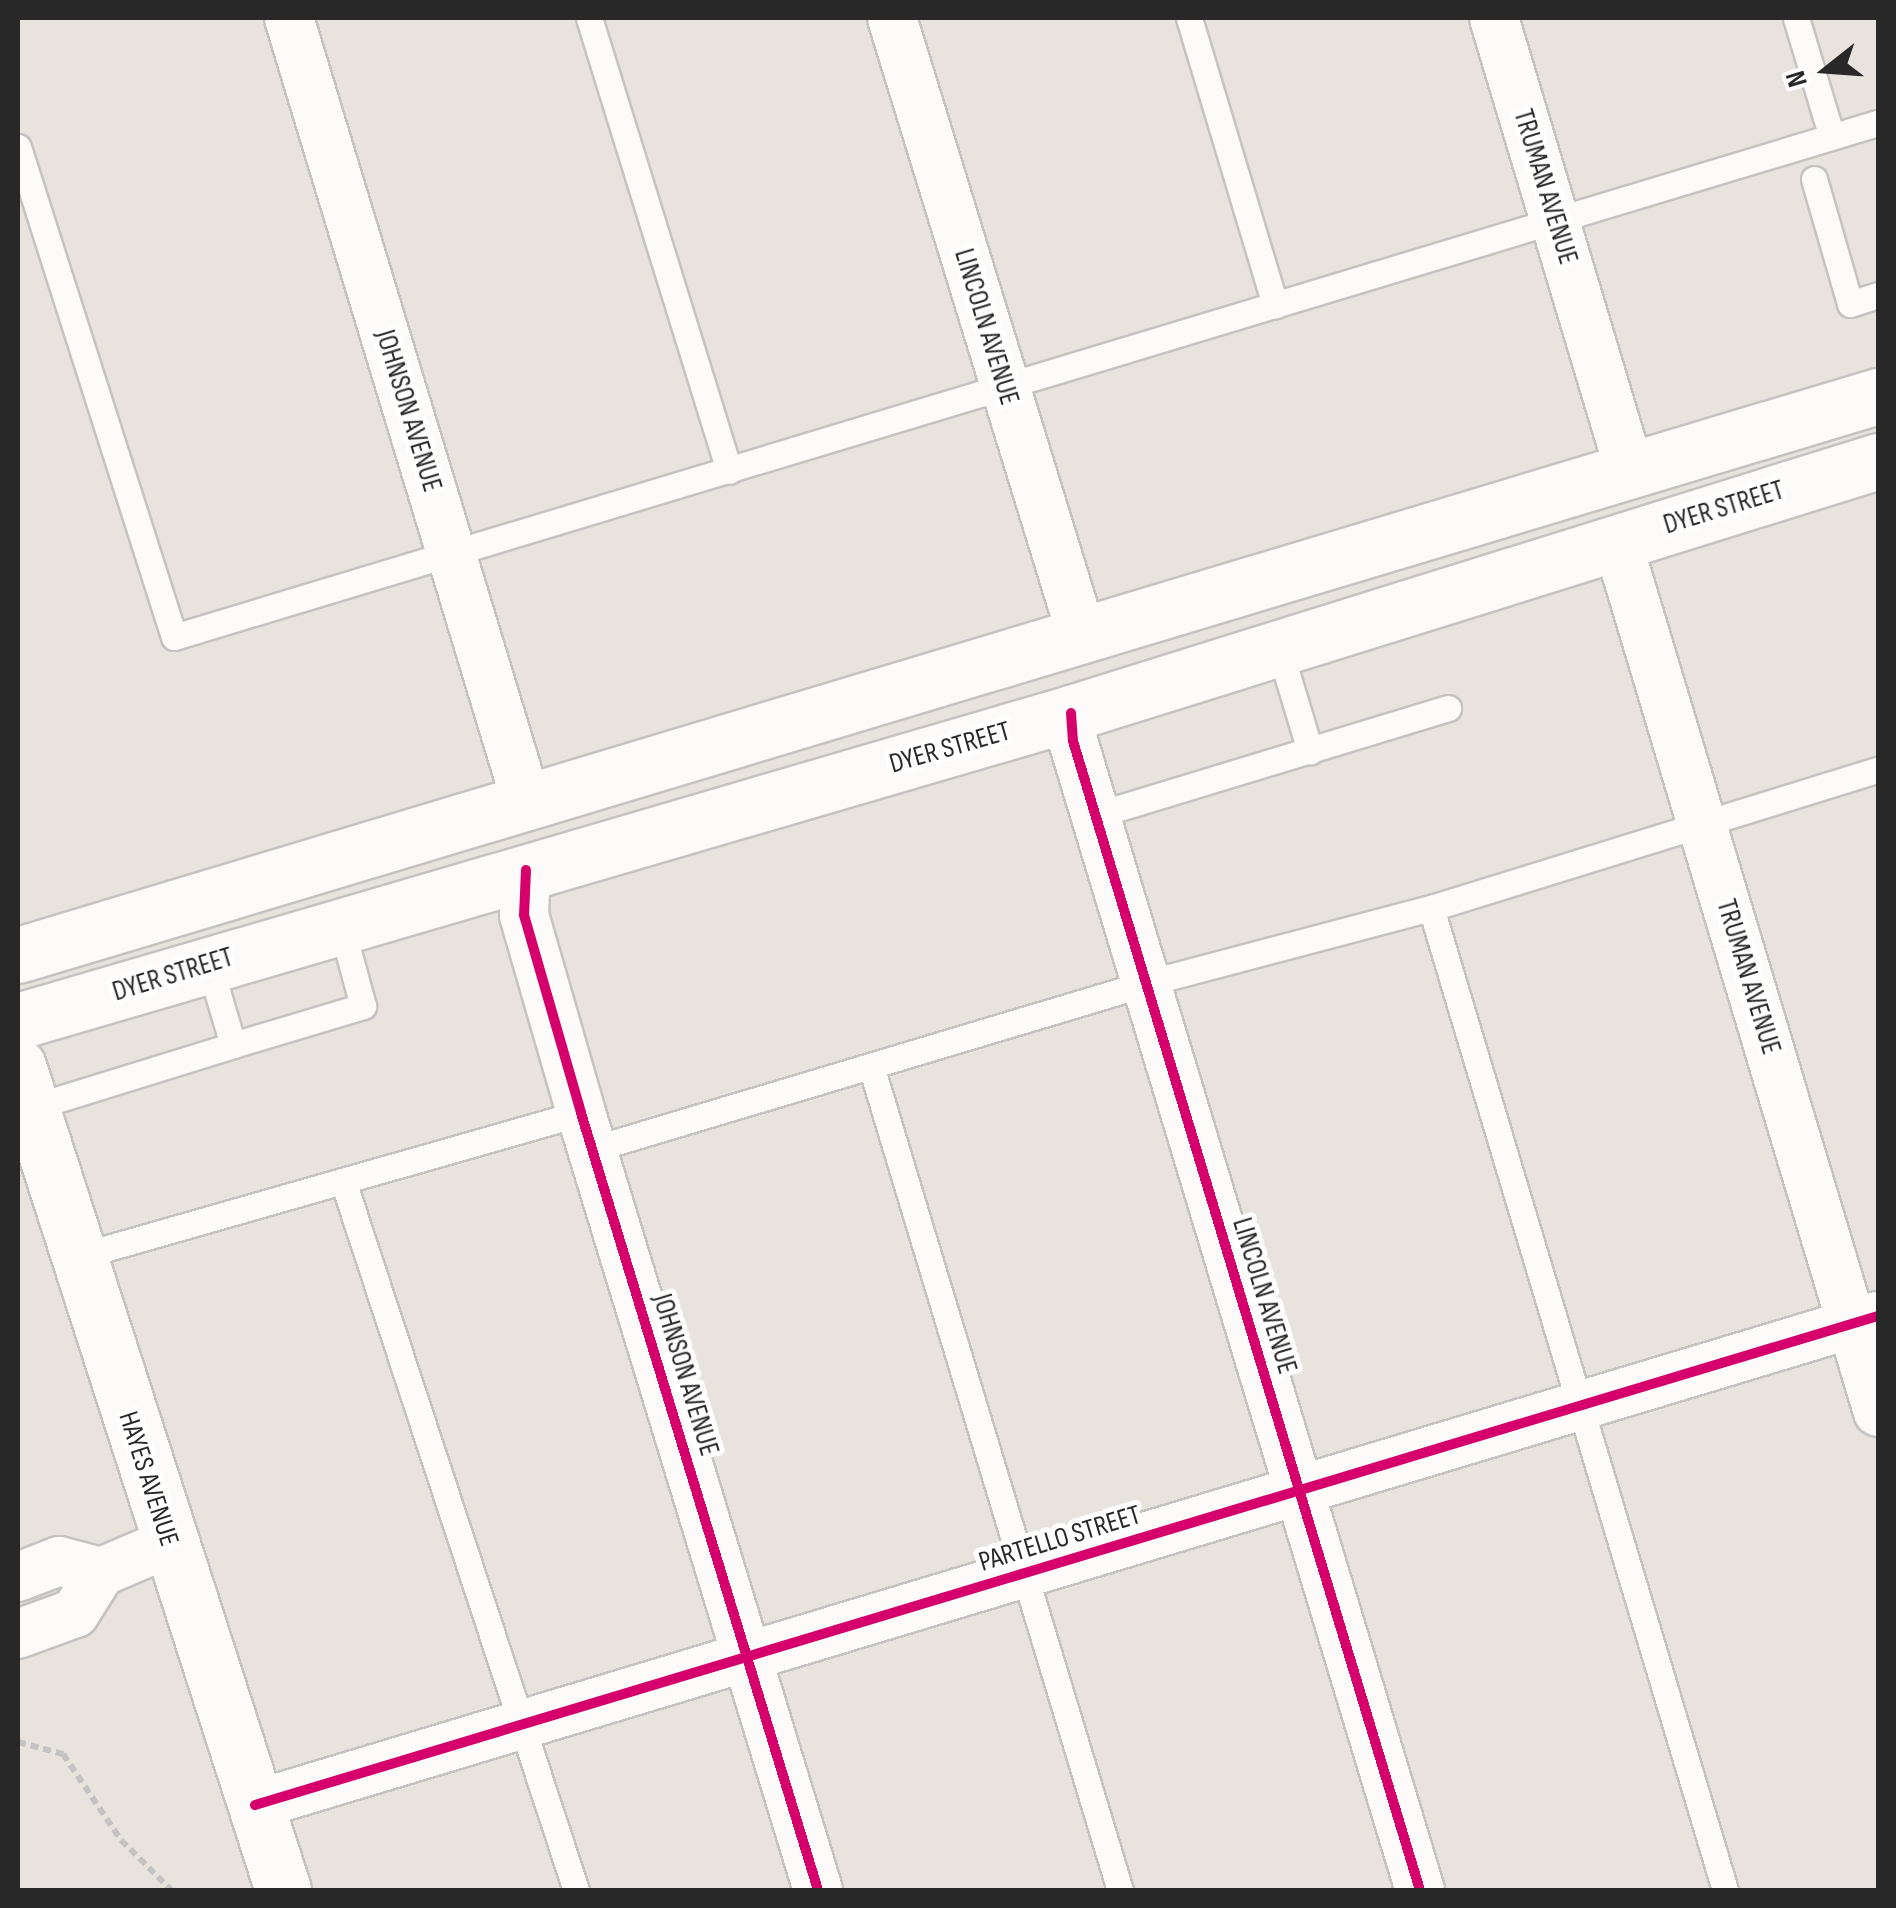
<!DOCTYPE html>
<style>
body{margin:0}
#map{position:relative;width:1896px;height:1908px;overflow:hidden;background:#e8e3dc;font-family:"Sofia Sans Condensed",sans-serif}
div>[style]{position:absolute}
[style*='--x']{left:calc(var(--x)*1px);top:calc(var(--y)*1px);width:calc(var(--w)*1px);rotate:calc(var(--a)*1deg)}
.path>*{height:6px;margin-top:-3px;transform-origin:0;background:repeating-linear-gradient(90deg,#c4c3c3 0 8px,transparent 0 13px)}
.roads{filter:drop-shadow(2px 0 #c4c3c2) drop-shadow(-2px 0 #c4c3c2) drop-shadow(0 2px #c4c3c2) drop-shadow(0 -2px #c4c3c2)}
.service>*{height:25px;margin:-12.5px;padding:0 12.5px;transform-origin:12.5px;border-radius:12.5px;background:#fcfbfa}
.minor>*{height:48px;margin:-24px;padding:0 24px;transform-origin:24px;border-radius:24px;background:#fcfbfa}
.tertiary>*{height:55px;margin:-27.5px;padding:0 27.5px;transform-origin:27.5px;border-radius:27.5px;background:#fcfbfa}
.secondary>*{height:55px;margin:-27.5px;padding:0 27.5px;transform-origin:27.5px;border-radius:27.5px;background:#fcfbfa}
.cycleway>*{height:10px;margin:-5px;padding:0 5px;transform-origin:5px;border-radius:5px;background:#d6006c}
span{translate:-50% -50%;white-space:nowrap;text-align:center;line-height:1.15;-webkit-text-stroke:10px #fff;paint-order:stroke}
.street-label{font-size:28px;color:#282828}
.frame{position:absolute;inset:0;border:20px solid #282828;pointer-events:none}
.north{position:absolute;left:1776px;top:20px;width:100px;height:100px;-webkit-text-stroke:8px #fff;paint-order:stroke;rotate:253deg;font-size:28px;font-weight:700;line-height:40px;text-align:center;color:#282828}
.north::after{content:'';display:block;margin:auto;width:35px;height:45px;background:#282828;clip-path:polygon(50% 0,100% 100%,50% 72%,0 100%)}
</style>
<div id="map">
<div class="path">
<i style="--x:18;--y:1742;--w:47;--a:14.9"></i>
<i style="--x:63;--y:1754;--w:104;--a:56"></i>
<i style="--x:121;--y:1840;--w:71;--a:45"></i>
</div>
<div class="roads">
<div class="service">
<i style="--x:589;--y:18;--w:474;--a:72.8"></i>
<i style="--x:1189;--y:18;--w:300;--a:73.3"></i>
<i style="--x:1796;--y:18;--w:124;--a:73.2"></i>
<i style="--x:18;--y:147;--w:514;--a:72.34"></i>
<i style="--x:174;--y:637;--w:1780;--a:-16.79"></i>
<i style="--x:1814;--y:179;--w:130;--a:73.9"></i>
<i style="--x:1850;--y:304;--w:29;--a:-18"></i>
<i style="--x:1279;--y:648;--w:108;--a:73.2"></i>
<i style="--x:1096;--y:815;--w:368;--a:-16.9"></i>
<i style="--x:1431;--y:908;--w:1025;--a:73.33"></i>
<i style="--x:209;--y:964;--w:84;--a:73.5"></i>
<i style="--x:233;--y:1045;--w:136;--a:-16.7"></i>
<i style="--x:363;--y:1006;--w:84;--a:-105.2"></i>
<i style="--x:871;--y:1066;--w:861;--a:73.19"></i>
<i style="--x:30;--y:1108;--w:213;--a:-17.2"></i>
<i style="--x:593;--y:1149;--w:578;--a:-16.68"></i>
<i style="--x:1147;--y:983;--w:294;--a:-14.8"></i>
<i style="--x:1431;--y:908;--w:468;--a:-17.2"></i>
<i style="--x:343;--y:1181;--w:746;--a:71.81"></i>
<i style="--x:76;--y:1257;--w:525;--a:-15.92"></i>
</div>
<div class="minor">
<i style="--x:289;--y:18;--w:821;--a:73.15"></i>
<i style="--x:892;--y:18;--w:647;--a:72.91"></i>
<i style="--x:1494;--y:18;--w:473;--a:73.3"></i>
<i style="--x:1617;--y:541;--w:909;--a:73.32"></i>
<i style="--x:1071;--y:713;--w:28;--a:86"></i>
<i style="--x:1073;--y:741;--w:1200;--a:73.2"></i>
<i style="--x:526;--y:870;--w:45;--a:92.5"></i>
<i style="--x:524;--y:915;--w:206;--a:73.9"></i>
<i style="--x:581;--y:1113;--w:812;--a:73.04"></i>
<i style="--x:101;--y:1572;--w:74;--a:-23.1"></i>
<i style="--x:18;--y:1577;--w:44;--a:-21.3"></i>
<i style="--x:59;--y:1561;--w:43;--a:14.7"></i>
<i style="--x:101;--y:1572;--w:49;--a:122.4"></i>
<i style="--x:75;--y:1613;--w:61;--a:159.8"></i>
<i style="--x:255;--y:1805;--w:1695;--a:-16.77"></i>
</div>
<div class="tertiary">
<i style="--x:18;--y:1066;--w:866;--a:72.17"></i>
</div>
<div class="secondary">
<i style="--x:18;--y:955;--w:1942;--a:-16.73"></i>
<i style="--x:18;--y:1021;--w:1097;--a:-16.3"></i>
<i style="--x:1071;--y:713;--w:845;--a:-17.34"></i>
</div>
</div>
<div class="cycleway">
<i style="--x:1071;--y:713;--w:28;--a:86"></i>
<i style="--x:1073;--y:741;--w:1200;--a:73.2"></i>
<i style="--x:526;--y:870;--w:45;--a:92.5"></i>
<i style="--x:524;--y:915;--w:206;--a:73.9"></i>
<i style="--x:581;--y:1113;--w:812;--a:73.04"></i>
<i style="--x:255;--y:1805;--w:1695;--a:-16.77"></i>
</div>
<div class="street-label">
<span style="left:1545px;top:187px;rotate:73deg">TRUMAN AVENUE</span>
<span style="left:986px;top:327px;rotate:73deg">LINCOLN AVENUE</span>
<span style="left:408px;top:411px;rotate:73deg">JOHNSON AVENUE</span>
<span style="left:1724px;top:508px;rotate:-17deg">DYER STREET</span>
<span style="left:950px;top:748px;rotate:-16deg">DYER STREET</span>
<span style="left:173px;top:975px;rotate:-17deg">DYER STREET</span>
<span style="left:1748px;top:977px;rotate:73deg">TRUMAN AVENUE</span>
<span style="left:1264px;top:1296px;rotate:73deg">LINCOLN AVENUE</span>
<span style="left:685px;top:1375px;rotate:73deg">JOHNSON AVENUE</span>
<span style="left:148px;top:1479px;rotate:72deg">HAYES AVENUE</span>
<span style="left:1060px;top:1539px;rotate:-17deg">PARTELLO STREET</span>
</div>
<div class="frame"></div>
<div class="north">N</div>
</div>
